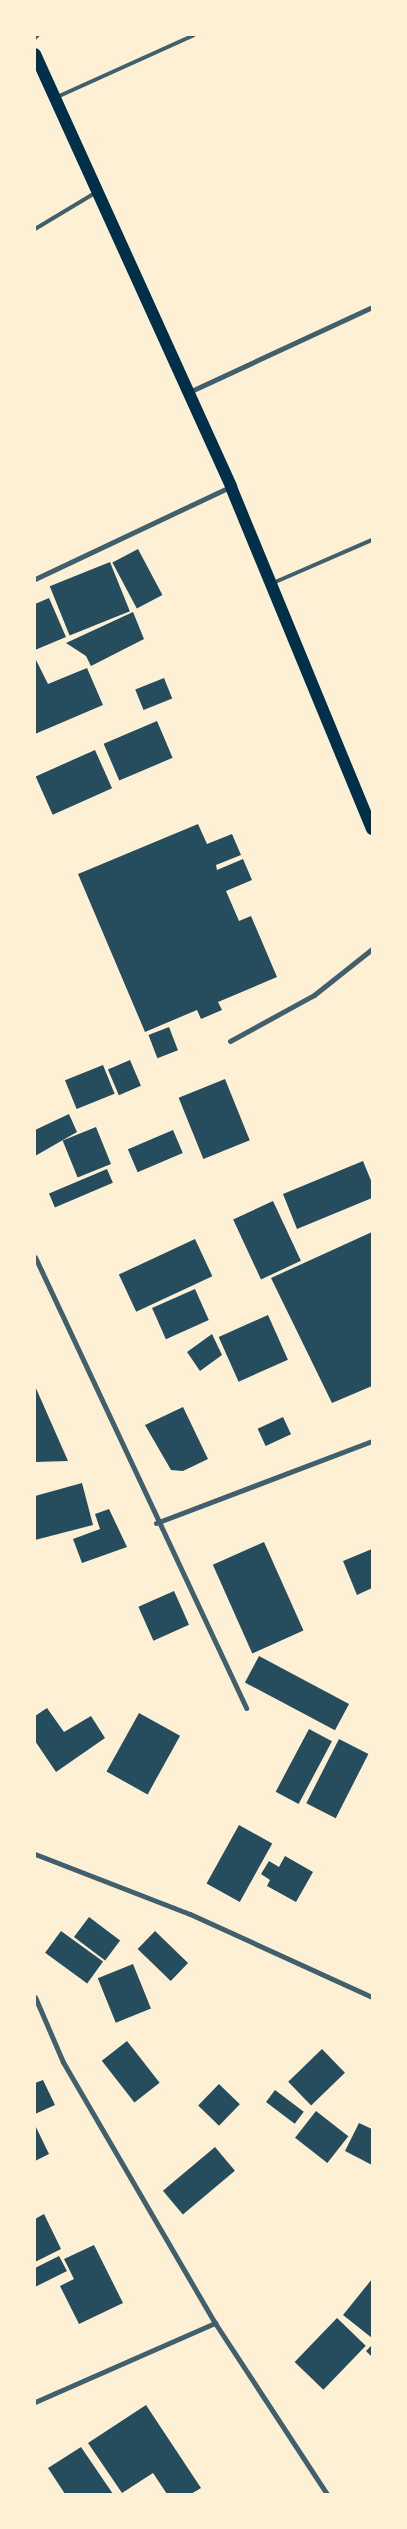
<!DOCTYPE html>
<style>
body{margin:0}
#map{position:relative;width:407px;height:2529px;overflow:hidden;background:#fdf0d5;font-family:Georgia,serif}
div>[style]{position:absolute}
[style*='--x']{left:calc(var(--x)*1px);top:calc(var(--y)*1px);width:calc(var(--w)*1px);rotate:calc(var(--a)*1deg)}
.building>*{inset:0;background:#264d5e;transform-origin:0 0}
.service>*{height:4px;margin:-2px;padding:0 2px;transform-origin:2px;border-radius:2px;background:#3f606c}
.minor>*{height:5px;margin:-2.5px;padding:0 2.5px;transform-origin:2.5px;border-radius:2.5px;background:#3f606c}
.primary>*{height:12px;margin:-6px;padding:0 6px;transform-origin:6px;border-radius:6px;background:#003049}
span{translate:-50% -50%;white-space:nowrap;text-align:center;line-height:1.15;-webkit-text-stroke:5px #fdf0d5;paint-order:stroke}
.frame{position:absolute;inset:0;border:36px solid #fdf0d5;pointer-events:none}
</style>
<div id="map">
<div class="building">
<i style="left:138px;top:549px;width:52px;height:29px;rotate:62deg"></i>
<i style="left:110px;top:562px;width:53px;height:65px;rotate:68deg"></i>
<i style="clip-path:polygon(49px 598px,66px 637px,35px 650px,35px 604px)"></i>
<i style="clip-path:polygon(133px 612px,144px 639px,91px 666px,86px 656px,66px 643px)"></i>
<i style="clip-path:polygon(35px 658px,48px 684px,87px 668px,103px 705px,35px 734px)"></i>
<i style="left:164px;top:678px;width:22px;height:31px;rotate:68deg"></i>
<i style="left:157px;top:721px;width:40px;height:58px;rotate:67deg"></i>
<i style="left:95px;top:750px;width:42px;height:65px;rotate:66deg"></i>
<i style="clip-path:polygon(198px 824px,207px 844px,232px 834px,241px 855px,216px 865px,217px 870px,243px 859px,252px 880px,226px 891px,239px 921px,251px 916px,277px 977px,218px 1002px,222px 1010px,201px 1019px,197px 1010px,145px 1032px,78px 874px)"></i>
<i style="left:169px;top:1027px;width:25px;height:22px;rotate:69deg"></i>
<i style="left:130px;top:1060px;width:28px;height:24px;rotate:67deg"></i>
<i style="left:103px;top:1065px;width:31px;height:41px;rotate:68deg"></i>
<i style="left:225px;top:1079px;width:66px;height:50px;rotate:68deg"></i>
<i style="clip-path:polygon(69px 1114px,77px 1132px,35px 1156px,35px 1130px)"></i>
<i style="left:96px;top:1127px;width:40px;height:36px;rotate:68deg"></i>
<i style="left:173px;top:1130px;width:25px;height:49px;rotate:67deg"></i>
<i style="clip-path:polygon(363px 1161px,372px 1183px,372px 1198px,297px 1229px,283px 1194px)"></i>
<i style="left:107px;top:1169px;width:15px;height:63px;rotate:67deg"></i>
<i style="left:273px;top:1201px;width:66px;height:44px;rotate:65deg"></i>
<i style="clip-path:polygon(372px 1232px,372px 1386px,332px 1403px,271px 1278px)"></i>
<i style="left:195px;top:1239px;width:41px;height:84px;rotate:65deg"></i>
<i style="left:195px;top:1289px;width:34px;height:47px;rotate:66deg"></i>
<i style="left:268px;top:1315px;width:49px;height:54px;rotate:66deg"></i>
<i style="clip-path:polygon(212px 1334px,222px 1355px,200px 1371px,187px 1352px)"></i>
<i style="clip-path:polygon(35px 1386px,68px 1461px,35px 1462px)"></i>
<i style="clip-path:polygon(183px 1407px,208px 1459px,183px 1471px,171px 1470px,145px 1425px)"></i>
<i style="left:283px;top:1417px;width:19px;height:28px;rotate:65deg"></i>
<i style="clip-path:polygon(82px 1483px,93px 1525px,35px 1540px,35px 1496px)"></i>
<i style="clip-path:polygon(109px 1509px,127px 1547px,82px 1563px,73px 1539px,100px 1529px,95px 1514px)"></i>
<i style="left:264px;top:1542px;width:97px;height:56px;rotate:66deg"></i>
<i style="clip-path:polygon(372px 1549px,372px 1588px,357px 1595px,343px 1561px)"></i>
<i style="left:174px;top:1591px;width:37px;height:39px;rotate:66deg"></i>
<i style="left:259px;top:1656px;width:102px;height:30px;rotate:28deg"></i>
<i style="clip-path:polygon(47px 1708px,64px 1732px,91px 1716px,105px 1738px,56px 1772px,35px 1741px,35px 1716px)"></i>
<i style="left:139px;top:1713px;width:47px;height:67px;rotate:29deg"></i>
<i style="left:309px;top:1729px;width:26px;height:71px;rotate:28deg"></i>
<i style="left:339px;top:1739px;width:33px;height:72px;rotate:27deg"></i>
<i style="left:239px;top:1825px;width:38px;height:67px;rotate:29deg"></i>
<i style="clip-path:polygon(285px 1856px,313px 1872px,296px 1902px,267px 1886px,270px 1880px,261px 1874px,269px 1861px,279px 1867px)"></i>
<i style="left:89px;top:1917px;width:39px;height:25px;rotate:37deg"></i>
<i style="left:61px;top:1931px;width:52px;height:27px;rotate:36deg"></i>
<i style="left:155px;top:1931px;width:46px;height:25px;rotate:44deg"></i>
<i style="left:133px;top:1964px;width:48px;height:38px;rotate:68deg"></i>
<i style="left:127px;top:2041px;width:53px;height:32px;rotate:52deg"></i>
<i style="left:322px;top:2049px;width:33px;height:47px;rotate:46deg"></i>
<i style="clip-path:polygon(43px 2080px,55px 2105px,35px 2114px,35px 2083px)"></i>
<i style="left:219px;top:2084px;width:29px;height:30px;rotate:44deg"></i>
<i style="left:275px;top:2090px;width:36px;height:15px;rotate:37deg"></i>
<i style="left:316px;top:2111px;width:41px;height:34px;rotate:38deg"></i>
<i style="clip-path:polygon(359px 2123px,372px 2129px,372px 2165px,345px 2151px)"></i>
<i style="clip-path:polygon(35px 2125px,49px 2154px,35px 2161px)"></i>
<i style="left:215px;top:2147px;width:31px;height:68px;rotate:50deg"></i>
<i style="clip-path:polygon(44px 2214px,61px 2249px,35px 2262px,35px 2219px)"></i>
<i style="clip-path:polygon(94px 2245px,123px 2303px,79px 2324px,60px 2286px,74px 2279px,64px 2259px)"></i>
<i style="clip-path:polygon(59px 2256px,67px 2271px,35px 2287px,35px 2268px)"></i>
<i style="clip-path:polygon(372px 2279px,372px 2338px,343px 2315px)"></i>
<i style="left:337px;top:2318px;width:40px;height:61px;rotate:44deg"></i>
<i style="clip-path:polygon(372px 2345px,372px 2357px,366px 2351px)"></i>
<i style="clip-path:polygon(146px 2405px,201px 2488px,191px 2494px,167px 2494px,153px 2473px,122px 2493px,88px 2443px)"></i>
<i style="clip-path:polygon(81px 2447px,113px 2494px,65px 2494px,48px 2468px)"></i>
</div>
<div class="service">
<i style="--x:35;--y:38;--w:4;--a:-45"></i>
<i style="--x:57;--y:97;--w:150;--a:-24.3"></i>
<i style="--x:35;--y:229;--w:70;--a:-31"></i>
<i style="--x:273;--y:583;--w:108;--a:-23.5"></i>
</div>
<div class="minor">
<i style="--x:189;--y:392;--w:202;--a:-24.9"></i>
<i style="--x:35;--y:579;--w:216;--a:-25.3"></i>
<i style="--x:230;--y:1041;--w:96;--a:-28.7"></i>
<i style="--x:314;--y:995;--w:74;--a:-38.4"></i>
<i style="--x:35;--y:1257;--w:498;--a:64.9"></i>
<i style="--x:156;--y:1523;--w:231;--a:-20.8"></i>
<i style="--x:35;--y:1854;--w:166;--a:21.2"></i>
<i style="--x:190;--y:1914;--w:200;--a:24.5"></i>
<i style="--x:35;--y:1997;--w:71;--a:66.7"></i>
<i style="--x:63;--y:2062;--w:302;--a:59.8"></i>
<i style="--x:215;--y:2323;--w:204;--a:56.8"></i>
<i style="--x:35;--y:2402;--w:197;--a:-23.7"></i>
</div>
<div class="primary">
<i style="--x:35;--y:54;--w:475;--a:65.6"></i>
<i style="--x:231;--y:487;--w:370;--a:67.6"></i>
</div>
<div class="frame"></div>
</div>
